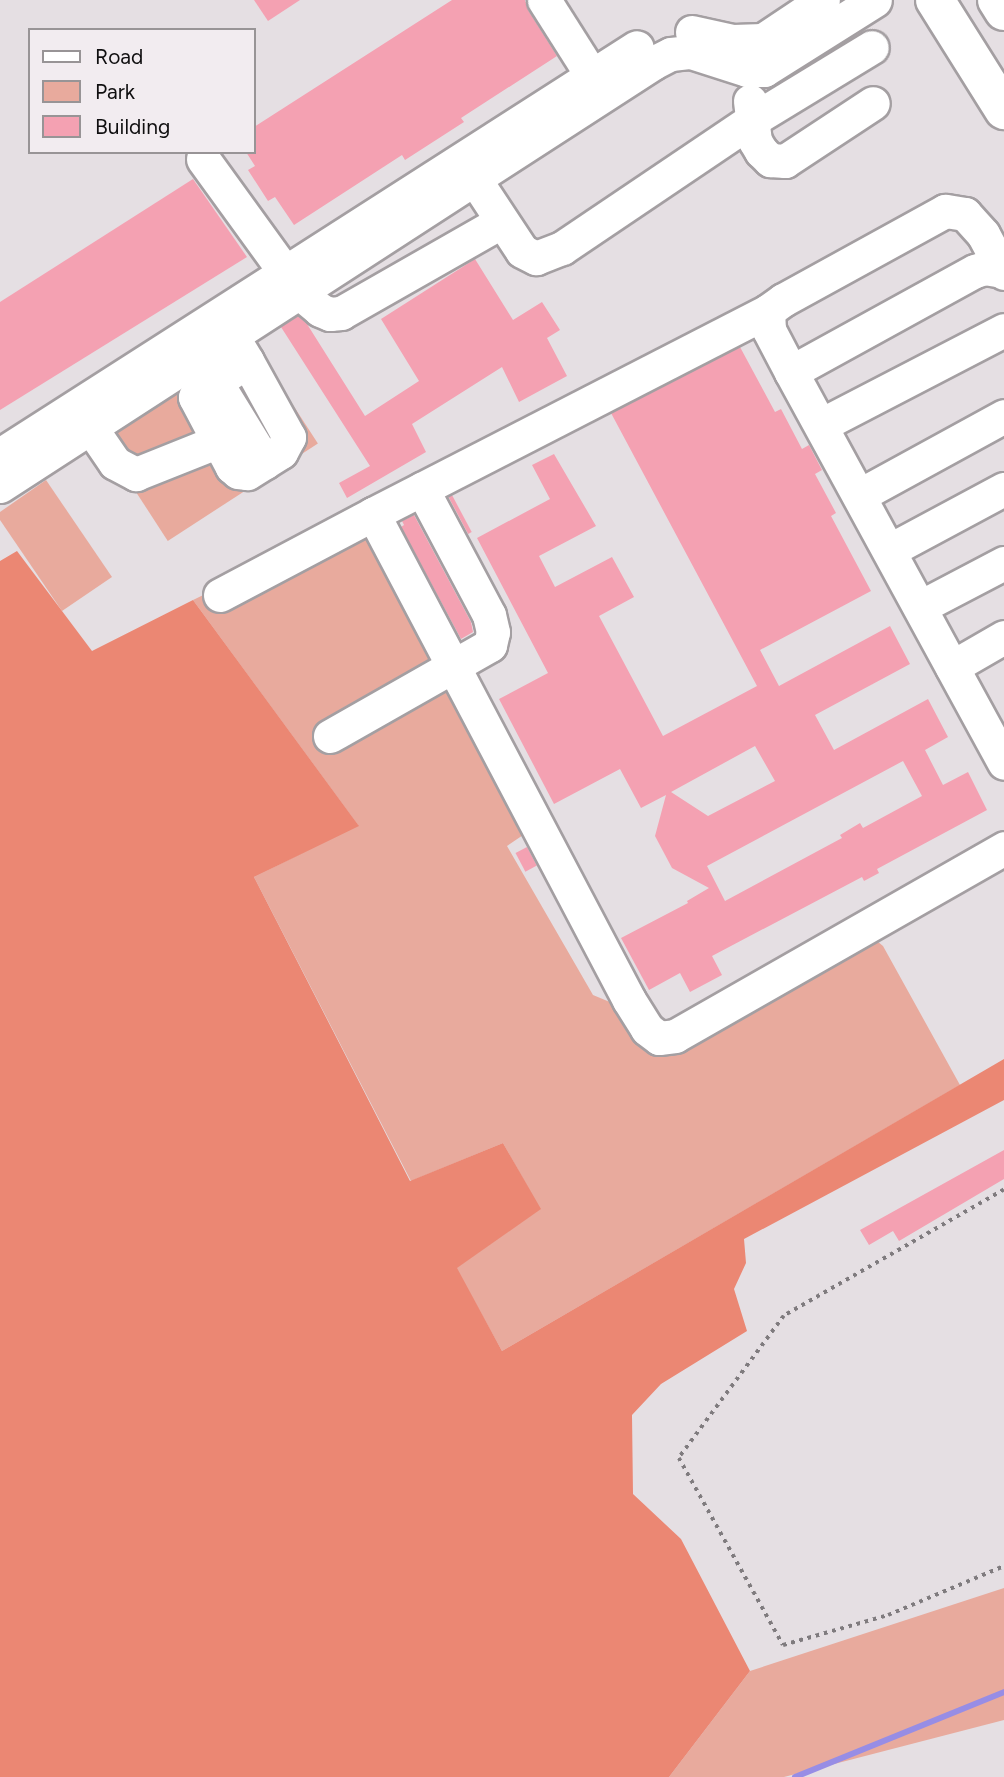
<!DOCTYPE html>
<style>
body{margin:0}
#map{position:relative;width:1004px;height:1777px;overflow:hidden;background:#e5dfe3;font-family:Figtree,sans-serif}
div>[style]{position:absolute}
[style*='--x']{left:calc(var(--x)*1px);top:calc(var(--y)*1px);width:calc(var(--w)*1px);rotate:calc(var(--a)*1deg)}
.green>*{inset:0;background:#e8aa9d;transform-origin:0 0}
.forest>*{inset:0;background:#eb8773}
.stream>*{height:6px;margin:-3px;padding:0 3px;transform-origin:3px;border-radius:3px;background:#978de5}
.building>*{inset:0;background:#f4a1b2;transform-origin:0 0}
.path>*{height:3.5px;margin-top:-1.75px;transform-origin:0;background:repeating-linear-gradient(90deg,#7f7b7e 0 3.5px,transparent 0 8.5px)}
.roads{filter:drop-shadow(2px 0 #a49fa2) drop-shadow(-2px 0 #a49fa2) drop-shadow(0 2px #a49fa2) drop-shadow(0 -2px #a49fa2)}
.minor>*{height:33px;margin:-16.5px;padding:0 16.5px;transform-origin:16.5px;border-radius:16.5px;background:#fff}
.major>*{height:38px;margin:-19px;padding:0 19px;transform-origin:19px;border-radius:19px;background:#fff}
span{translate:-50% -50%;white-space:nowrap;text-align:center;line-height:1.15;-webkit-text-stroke:5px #f2ecf0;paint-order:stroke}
.legend{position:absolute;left:28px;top:28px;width:228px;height:126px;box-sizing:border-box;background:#f2ecf0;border:2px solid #989496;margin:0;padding:9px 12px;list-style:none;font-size:21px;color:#100f10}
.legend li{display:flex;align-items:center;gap:14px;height:35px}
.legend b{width:35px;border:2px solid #989496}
</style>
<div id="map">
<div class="green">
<i style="left:252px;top:342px;width:121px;height:179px;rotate:57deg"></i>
<i style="clip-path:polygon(46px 480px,112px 577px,62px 611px,0 520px,0 512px)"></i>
<i style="clip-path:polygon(365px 517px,532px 829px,507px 846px,593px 995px,665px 1025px,871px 936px,883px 946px,960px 1085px,502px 1351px,456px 1268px,540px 1209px,503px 1143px,411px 1181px,254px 877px,358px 825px,193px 600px)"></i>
<i style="clip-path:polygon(1004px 1588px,1004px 1720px,784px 1777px,669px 1777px,750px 1671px)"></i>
</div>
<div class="forest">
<i style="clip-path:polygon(17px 551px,92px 651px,193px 600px,359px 826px,254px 877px,410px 1181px,503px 1143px,541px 1209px,457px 1268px,502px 1351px,1004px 1059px,1004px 1100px,744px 1239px,746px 1263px,734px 1289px,747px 1331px,661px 1384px,632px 1415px,633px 1494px,681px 1539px,750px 1671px,669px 1777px,0 1777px,0 561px)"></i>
</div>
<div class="stream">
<i style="--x:795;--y:1777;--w:226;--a:-22.1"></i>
</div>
<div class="building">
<i style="clip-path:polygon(254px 0,300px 0,268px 21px)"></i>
<i style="clip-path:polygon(452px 0,525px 0,528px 10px,557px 56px,461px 118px,464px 122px,405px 160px,402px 155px,294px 225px,275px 197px,268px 201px,248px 170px,255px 166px,246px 152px,254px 152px,254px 127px)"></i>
<i style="clip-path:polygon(193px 179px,247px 257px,0 410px,0 302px)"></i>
<i style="clip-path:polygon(475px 259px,513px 320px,542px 302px,560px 330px,547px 338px,567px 376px,519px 402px,502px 367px,412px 424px,426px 452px,347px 498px,339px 483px,370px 466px,281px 327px,298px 316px,307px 324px,365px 416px,419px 381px,381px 319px)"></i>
<i style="clip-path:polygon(evenodd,740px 347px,775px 412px,781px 409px,802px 449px,809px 445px,822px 470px,815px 474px,836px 513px,831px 516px,871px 591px,760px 650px,779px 686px,890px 626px,910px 664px,815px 715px,834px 750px,928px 699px,948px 737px,925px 750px,943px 785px,968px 772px,987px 810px,877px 869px,879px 873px,864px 881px,862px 877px,712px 956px,722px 975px,690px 992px,680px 973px,649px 990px,621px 938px,688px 903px,687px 901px,709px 888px,672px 868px,655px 836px,666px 795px,641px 808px,620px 769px,554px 804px,499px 699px,548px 673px,477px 538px,550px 499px,532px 465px,554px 454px,596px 526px,539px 556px,555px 587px,612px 557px,634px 597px,599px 616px,663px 736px,757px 686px,611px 413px,740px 347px,755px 746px,775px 781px,708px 816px,671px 792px,755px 746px,740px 347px,903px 761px,922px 796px,863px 828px,860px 823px,840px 835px,842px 838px,725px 901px,707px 866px,903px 761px)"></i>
<i style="left:452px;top:495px;width:42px;height:4px;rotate:62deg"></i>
<i style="clip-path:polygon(414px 515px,471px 622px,473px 632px,461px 639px,401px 527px,404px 525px,402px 521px)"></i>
<i style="left:527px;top:847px;width:21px;height:13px;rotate:62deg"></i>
<i style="clip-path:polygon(1004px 1150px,1004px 1179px,899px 1241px,893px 1231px,869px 1245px,860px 1230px)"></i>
</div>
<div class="path">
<i style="--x:1004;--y:1190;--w:254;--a:150.2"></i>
<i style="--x:784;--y:1316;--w:177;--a:126.5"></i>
<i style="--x:679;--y:1458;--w:214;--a:60.9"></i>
<i style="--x:783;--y:1645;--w:109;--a:-15.9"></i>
<i style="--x:888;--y:1615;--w:126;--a:-22.9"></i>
</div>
<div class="roads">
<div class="minor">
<i style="--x:544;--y:0;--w:110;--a:57.6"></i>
<i style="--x:692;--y:32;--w:42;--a:12.4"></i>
<i style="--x:733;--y:41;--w:30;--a:-2"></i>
<i style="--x:763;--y:40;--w:72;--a:-33.7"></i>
<i style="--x:750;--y:101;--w:40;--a:82.9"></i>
<i style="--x:755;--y:141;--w:12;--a:59"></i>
<i style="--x:761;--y:151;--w:13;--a:45"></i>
<i style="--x:770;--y:160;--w:15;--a:4"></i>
<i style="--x:785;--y:161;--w:105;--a:-33.4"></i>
<i style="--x:203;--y:159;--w:165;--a:54.1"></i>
<i style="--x:300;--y:293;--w:26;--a:40"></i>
<i style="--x:320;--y:310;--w:11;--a:22"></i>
<i style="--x:330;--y:314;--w:11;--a:-5"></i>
<i style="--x:341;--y:313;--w:185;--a:-29.7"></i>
<i style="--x:464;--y:163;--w:105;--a:56.6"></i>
<i style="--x:522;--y:251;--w:16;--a:27"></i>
<i style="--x:536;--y:258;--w:28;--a:-21"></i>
<i style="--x:562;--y:248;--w:229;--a:-34"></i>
<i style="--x:752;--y:120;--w:140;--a:-31.3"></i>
<i style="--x:1004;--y:273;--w:44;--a:-118.3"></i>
<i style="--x:983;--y:234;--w:27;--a:-132"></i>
<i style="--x:965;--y:214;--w:20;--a:-171"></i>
<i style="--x:945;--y:211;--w:185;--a:151.2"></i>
<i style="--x:783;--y:300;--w:19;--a:144"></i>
<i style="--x:768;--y:311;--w:19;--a:87"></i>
<i style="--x:769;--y:330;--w:47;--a:62.4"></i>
<i style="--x:791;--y:372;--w:445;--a:61.4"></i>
<i style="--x:768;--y:311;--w:444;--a:152.8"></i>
<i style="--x:373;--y:514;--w:549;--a:62.22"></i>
<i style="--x:629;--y:1000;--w:34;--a:58"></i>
<i style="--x:647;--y:1029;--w:15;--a:37"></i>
<i style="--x:659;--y:1038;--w:16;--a:-7"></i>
<i style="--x:675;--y:1036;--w:379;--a:-29.7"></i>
<i style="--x:232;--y:336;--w:29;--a:59"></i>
<i style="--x:247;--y:361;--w:87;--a:61.1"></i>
<i style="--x:289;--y:437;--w:17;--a:118"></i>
<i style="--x:281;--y:452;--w:40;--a:148"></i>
<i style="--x:247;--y:473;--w:9;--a:-174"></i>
<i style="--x:238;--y:472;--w:8;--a:-140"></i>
<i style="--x:232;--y:467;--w:79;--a:-117.9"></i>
<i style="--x:195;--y:397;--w:63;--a:-34.7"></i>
<i style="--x:791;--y:372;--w:210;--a:-28.8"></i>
<i style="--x:975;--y:271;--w:9;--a:-18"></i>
<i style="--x:984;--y:268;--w:19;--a:9"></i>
<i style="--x:216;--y:382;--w:94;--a:58.5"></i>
<i style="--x:78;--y:409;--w:65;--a:55.6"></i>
<i style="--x:115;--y:463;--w:24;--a:28"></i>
<i style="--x:136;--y:474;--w:86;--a:-21.8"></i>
<i style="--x:821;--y:425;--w:206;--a:-27.4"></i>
<i style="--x:0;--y:455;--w:756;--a:-32.64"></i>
<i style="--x:0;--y:486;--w:778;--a:-32.93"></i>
<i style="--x:653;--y:63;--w:20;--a:-27"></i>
<i style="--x:671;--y:54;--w:20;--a:-6"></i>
<i style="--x:691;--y:52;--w:59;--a:17.8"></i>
<i style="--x:747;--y:70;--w:17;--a:0"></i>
<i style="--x:764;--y:70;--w:131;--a:-32.2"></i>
<i style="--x:860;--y:495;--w:164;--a:-28.7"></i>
<i style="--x:890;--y:550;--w:129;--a:-28.2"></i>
<i style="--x:220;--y:595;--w:173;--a:-27.9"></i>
<i style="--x:920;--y:607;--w:95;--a:-27.6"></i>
<i style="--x:952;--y:667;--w:60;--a:-30"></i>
<i style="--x:330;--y:736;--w:184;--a:-29.6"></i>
<i style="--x:490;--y:645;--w:13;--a:-77"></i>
<i style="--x:493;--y:632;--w:17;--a:-103"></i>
<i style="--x:489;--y:615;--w:143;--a:-118"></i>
</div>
<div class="major">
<i style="--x:935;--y:0;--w:130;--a:57.9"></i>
<i style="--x:997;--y:0;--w:13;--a:58"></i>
</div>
</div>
<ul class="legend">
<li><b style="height:9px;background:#fff"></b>Road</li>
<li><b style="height:19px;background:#e8aa9d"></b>Park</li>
<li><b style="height:19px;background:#f4a1b2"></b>Building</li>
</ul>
</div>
